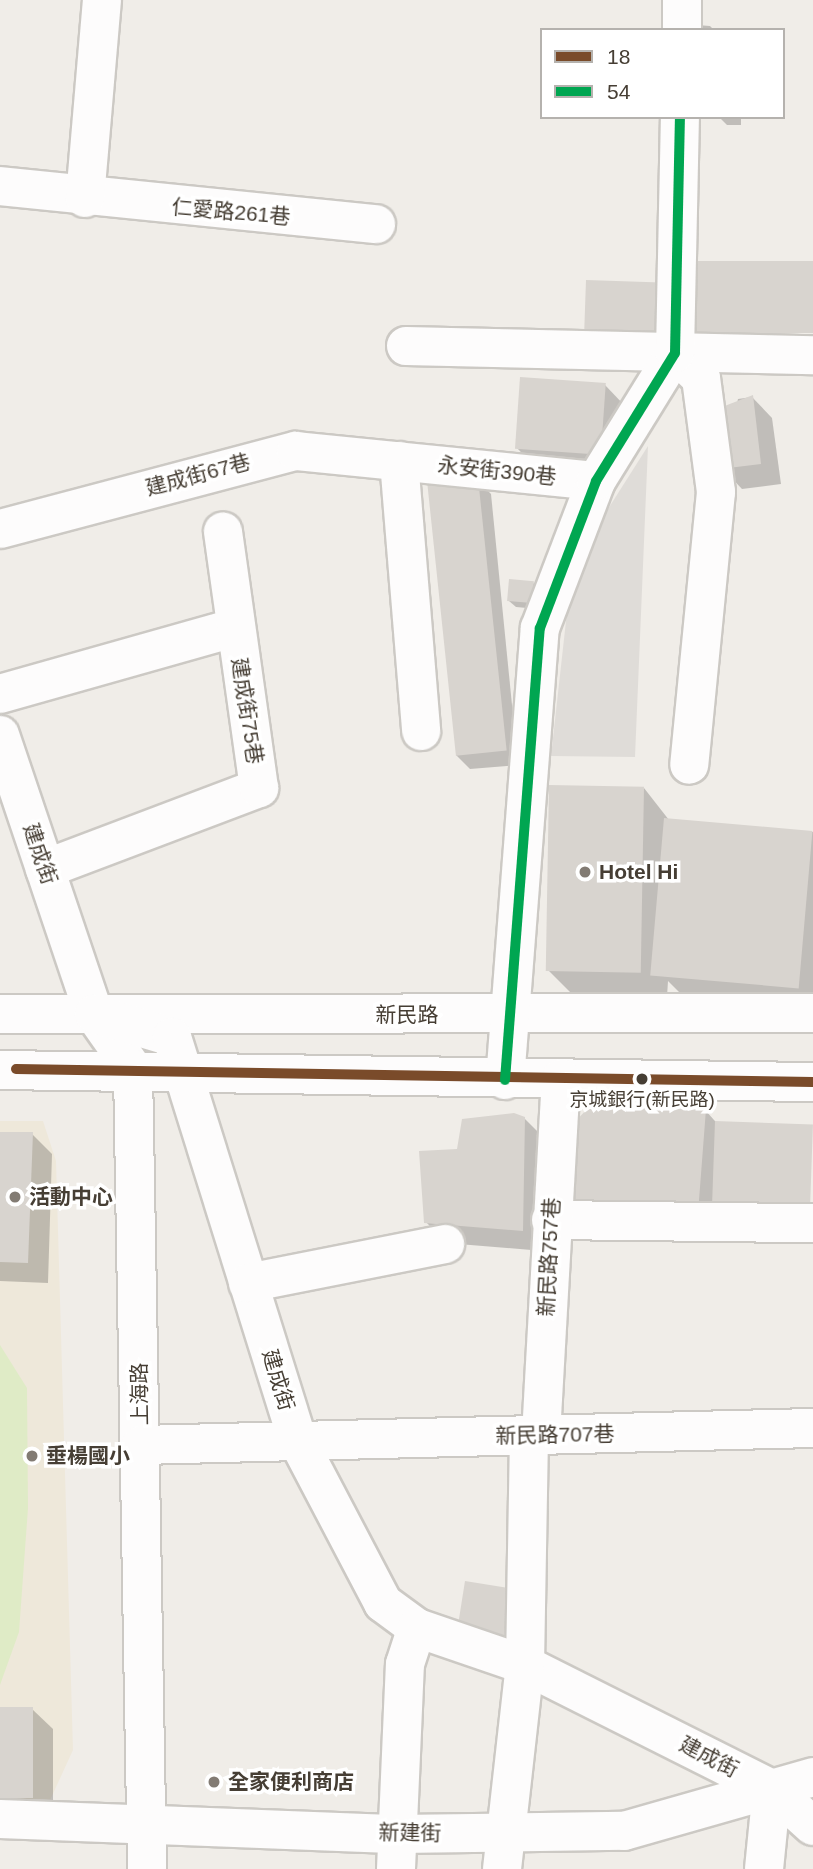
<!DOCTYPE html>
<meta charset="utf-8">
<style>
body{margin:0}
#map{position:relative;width:813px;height:1869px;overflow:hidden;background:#f0ede8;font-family:Helvetica,"Noto Sans TC",sans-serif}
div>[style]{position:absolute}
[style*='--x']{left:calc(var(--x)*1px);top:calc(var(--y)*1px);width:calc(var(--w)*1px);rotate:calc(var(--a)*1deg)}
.education>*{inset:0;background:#eee8da}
.green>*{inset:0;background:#dfebc6}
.parking>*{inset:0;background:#dfdcd8}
.shadow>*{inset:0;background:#0003}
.building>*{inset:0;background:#d8d4cf;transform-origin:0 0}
.roads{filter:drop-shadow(2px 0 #ccc9c4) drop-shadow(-2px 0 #ccc9c4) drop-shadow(0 2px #ccc9c4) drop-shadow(0 -2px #ccc9c4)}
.minor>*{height:38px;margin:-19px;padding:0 19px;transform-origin:19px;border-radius:19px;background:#fdfcfc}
.bus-1>*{height:10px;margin:-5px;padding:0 5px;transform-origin:5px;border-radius:5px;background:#7a4b2a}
.bus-2>*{height:10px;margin:-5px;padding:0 5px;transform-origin:5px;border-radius:5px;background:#00a651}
.dots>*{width:19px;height:19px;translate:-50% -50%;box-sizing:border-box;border:4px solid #fff;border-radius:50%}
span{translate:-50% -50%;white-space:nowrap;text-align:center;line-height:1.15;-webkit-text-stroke:7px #fff;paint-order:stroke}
.bus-label{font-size:19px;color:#463e34}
.street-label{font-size:21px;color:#463e34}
.poi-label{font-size:21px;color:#463e34;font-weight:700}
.left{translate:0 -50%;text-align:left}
.legend{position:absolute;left:540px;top:28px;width:245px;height:91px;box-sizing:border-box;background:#fff;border:2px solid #b5b2ae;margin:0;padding:9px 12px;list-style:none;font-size:21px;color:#463e34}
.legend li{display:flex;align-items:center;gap:14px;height:35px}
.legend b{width:35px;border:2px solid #b5b2ae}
</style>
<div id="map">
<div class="education">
<i style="clip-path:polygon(0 1121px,43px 1121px,56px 1161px,73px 1750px,46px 1809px,0 1805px)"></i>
</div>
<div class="green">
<i style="clip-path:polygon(0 1345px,27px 1388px,28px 1508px,19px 1632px,0 1685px)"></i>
</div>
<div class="parking">
<i style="clip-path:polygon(648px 446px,635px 757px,551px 756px,567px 612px,594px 531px)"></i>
</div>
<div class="shadow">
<i style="clip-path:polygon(697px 25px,710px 26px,714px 30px,697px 30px)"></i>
<i style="clip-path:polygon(719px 117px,741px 117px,741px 125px,727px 125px)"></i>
<i style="clip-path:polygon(605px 385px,625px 406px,620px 475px,537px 469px,517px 448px)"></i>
<i style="clip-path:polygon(752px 397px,772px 418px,781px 484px,742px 489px,722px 468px,738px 399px)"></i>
<i style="clip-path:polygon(477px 480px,491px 494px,518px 765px,470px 769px,456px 755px)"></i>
<i style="clip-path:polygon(533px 583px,540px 589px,538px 609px,516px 607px,509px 601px)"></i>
<i style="clip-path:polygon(644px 788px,669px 820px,813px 832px,813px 1019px,703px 1016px,668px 981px,667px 997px,574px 996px,548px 970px)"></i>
<i style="clip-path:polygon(706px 1111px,813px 1231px,585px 1223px)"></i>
<i style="clip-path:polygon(524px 1118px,545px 1139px,543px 1251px,446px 1243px,426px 1222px,459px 1151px)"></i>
<i style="clip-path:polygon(0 1133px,32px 1134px,52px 1154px,48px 1283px,0 1281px)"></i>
<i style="clip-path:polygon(0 1709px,32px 1709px,53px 1729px,53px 1818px,0 1805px)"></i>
</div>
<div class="building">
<i style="left:696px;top:261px;width:117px;height:72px"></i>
<i style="left:586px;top:280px;width:75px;height:55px;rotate:2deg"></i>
<i style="left:520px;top:377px;width:86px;height:72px;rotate:4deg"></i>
<i style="clip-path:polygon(753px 395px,761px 464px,720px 469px,722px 407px)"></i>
<i style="left:478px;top:478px;width:274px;height:51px;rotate:84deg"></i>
<i style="left:509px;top:579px;width:25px;height:22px;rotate:5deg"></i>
<i style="left:549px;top:785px;width:95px;height:186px;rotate:1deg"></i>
<i style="left:664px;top:818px;width:149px;height:158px;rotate:5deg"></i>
<i style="clip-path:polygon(590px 1106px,706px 1109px,698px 1213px,563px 1203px,568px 1129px)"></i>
<i style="clip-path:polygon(514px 1113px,525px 1117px,523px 1231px,424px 1223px,419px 1151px,457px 1149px,462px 1119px)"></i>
<i style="left:715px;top:1121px;width:98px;height:88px;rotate:2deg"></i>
<i style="clip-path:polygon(0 1132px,33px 1132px,28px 1263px,0 1262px)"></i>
<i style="left:465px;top:1581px;width:47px;height:57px;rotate:9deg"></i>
<i style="left:0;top:1707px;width:33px;height:91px"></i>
</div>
<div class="roads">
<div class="minor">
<i style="--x:682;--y:30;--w:30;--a:-90"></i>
<i style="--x:0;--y:186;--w:378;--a:5.8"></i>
<i style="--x:85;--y:198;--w:199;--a:-85.1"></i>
<i style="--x:406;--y:346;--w:407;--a:1.3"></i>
<i style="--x:675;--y:353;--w:36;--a:44"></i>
<i style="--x:701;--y:378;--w:115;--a:82.5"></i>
<i style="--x:716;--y:492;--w:274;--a:95.6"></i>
<i style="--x:399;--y:461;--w:271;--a:85.3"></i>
<i style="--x:0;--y:529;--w:306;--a:-14.8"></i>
<i style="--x:296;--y:451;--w:301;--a:5.7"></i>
<i style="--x:0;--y:694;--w:243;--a:-15.8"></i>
<i style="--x:0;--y:735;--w:294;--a:71.4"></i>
<i style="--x:94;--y:1014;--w:67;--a:54.7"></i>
<i style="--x:133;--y:1069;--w:800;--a:89"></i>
<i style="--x:45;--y:869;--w:229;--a:-20.7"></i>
<i style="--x:259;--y:788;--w:259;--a:-98"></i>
<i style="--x:0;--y:1014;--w:813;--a:-0.07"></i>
<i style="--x:94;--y:1014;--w:81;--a:16.4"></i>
<i style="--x:172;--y:1037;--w:423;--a:72.7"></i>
<i style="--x:298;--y:1441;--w:183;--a:62.3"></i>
<i style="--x:383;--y:1603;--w:42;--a:36.3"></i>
<i style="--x:417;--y:1628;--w:114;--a:18.9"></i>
<i style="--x:525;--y:1665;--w:276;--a:26.7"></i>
<i style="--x:772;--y:1789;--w:55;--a:42.1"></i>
<i style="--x:0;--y:1070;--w:813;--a:0.85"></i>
<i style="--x:505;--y:1080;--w:453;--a:-85.6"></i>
<i style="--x:540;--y:628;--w:157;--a:-69.1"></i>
<i style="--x:596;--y:481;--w:150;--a:-58.3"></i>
<i style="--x:675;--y:353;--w:236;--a:-88.8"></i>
<i style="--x:551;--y:1220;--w:262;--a:0.7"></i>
<i style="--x:248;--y:1283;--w:201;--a:-11.2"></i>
<i style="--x:541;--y:1435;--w:357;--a:-86.8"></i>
<i style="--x:141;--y:1445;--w:672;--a:-1.45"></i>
<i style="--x:0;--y:1819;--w:398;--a:2.2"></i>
<i style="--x:398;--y:1834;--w:226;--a:-0.8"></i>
<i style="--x:624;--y:1831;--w:197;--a:-15.9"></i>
<i style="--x:396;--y:1869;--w:205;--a:-87.5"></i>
<i style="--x:405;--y:1664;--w:38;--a:-72"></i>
<i style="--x:502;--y:1869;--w:205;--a:-83.6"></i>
<i style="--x:525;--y:1665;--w:230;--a:-89"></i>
<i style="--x:764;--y:1869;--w:80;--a:-84.3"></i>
</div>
</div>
<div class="bus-1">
<i style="--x:16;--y:1069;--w:797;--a:0.93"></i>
</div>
<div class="bus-2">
<i style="--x:505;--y:1080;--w:453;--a:-85.6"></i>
<i style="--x:540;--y:628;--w:157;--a:-69.1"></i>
<i style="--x:596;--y:481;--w:150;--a:-58.3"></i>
<i style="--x:675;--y:353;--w:236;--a:-88.8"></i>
</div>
<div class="dots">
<i style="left:585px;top:872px;background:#827b73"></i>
<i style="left:642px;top:1079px;background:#463e34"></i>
<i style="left:15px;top:1197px;background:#827b73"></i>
<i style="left:32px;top:1456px;background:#827b73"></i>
<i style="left:214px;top:1782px;background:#827b73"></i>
</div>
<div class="bus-label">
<span style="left:642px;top:1100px">京城銀行(新民路)</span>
</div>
<div class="street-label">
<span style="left:231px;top:212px;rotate:5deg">仁愛路261巷</span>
<span style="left:497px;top:471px;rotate:6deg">永安街390巷</span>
<span style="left:198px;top:475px;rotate:-15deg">建成街67巷</span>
<span style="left:247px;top:711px;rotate:81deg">建成街75巷</span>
<span style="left:40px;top:854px;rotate:71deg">建成街</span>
<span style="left:407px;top:1015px">新民路</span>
<span style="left:549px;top:1257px;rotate:-87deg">新民路757巷</span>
<span style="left:278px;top:1380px;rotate:73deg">建成街</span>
<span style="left:140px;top:1394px;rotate:-91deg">上海路</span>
<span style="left:555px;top:1435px;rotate:-1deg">新民路707巷</span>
<span style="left:709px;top:1757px;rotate:27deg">建成街</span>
<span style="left:410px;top:1833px;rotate:1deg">新建街</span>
</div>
<div class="poi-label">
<span class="left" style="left:599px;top:872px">Hotel Hi</span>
<span class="left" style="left:29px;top:1197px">活動中心</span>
<span class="left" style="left:46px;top:1456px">垂楊國小</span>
<span class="left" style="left:228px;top:1782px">全家便利商店</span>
</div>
<ul class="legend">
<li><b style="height:9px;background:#7a4b2a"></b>18</li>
<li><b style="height:9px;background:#00a651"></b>54</li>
</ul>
</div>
